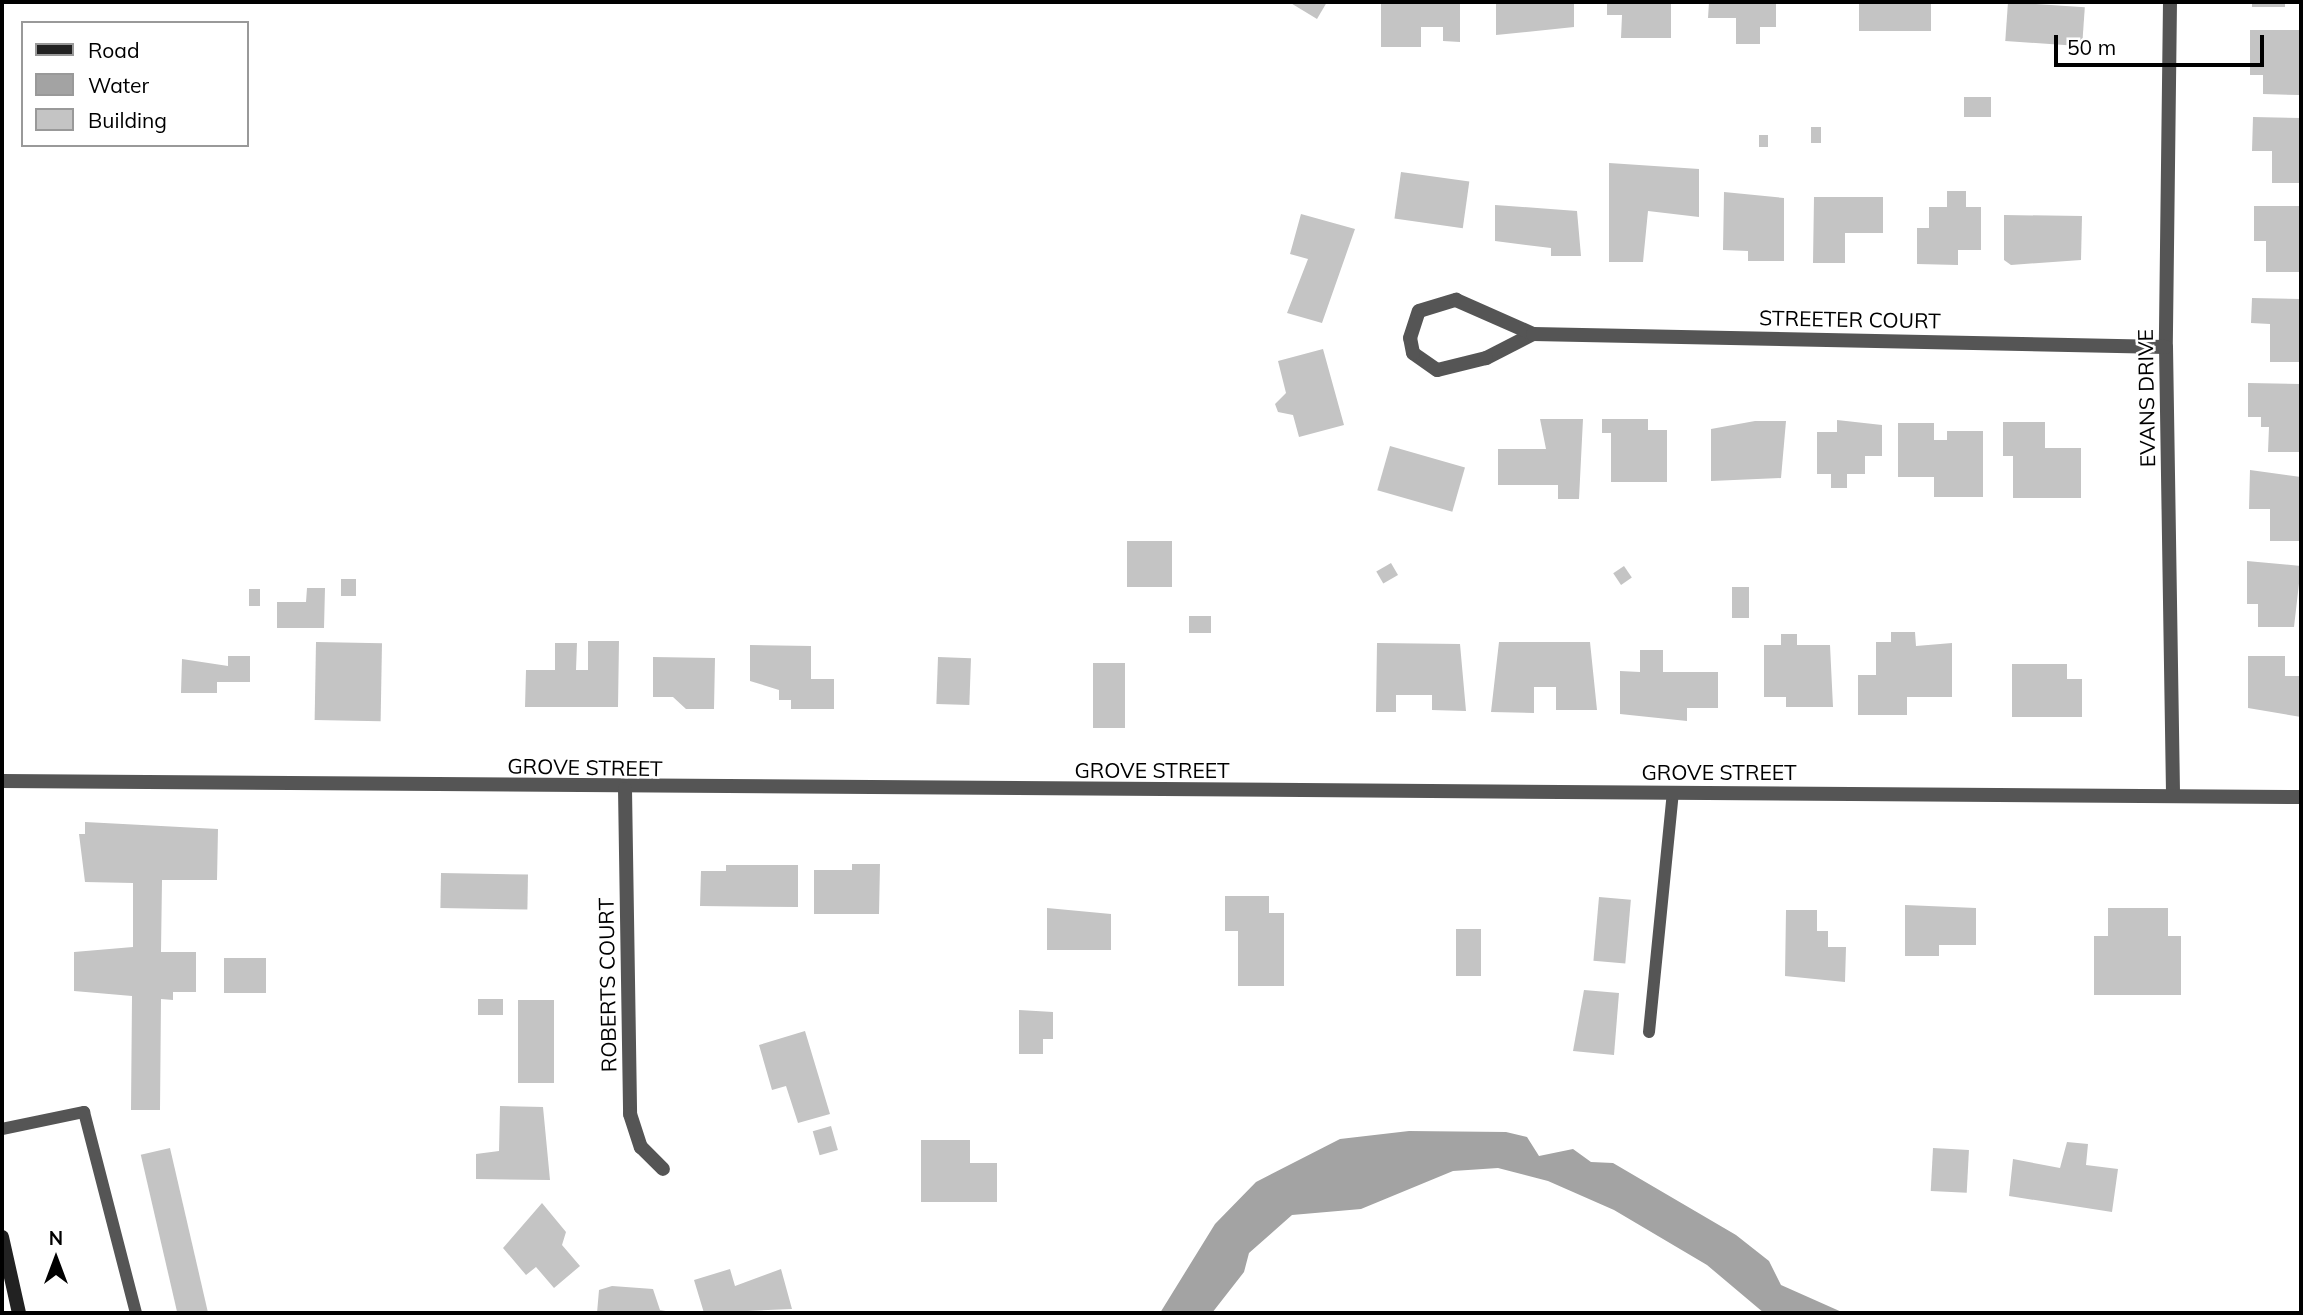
<!DOCTYPE html>
<style>
body{margin:0}
#map{position:relative;width:2303px;height:1315px;overflow:hidden;background:#fff;font-family:Mulish,sans-serif}
div>[style]{position:absolute}
[style*='--x']{left:calc(var(--x)*1px);top:calc(var(--y)*1px);width:calc(var(--w)*1px);rotate:calc(var(--a)*1deg)}
.water>*{inset:0;background:#a3a3a3}
.building>*{inset:0;background:#c4c4c4;transform-origin:0 0}
.service>*{height:12px;margin:-6px;padding:0 6px;transform-origin:6px;border-radius:6px;background:#555}
.minor>*{height:14px;margin:-7px;padding:0 7px;transform-origin:7px;border-radius:7px;background:#555}
.secondary>*{height:14px;margin:-7px;padding:0 7px;transform-origin:7px;border-radius:7px;background:#222}
span{translate:-50% -50%;white-space:nowrap;text-align:center;line-height:1.15;-webkit-text-stroke:5px #fff;paint-order:stroke}
.street-label{font-size:21px;color:#000}
.frame{position:absolute;inset:0;border:4px solid #000;pointer-events:none}
.legend{position:absolute;left:21px;top:21px;width:228px;height:126px;box-sizing:border-box;background:#fff;border:2px solid #999;margin:0;padding:9px 12px;list-style:none;font-size:21px;color:#000}
.legend li{display:flex;align-items:center;gap:14px;height:35px}
.legend b{width:35px;border:2px solid #999}
.north{position:absolute;left:21px;top:1224px;width:70px;height:70px;-webkit-text-stroke:5px #fff;paint-order:stroke;rotate:0deg;font-size:19px;font-weight:700;line-height:28px;text-align:center;color:#000}
.north::after{content:'';display:block;margin:auto;width:24px;height:32px;background:#000;clip-path:polygon(50% 0,100% 100%,50% 72%,0 100%)}
.scale{position:absolute;left:2054px;top:35px;width:210px;height:32px;box-sizing:border-box;border:4px solid #000;border-top:0;padding-left:9px;font-size:21px;line-height:24px;white-space:nowrap;color:#000;-webkit-text-stroke:5px #fff;paint-order:stroke}
</style>
<div id="map">
<div class="water">
<i style="clip-path:polygon(1409px 1131px,1506px 1132px,1527px 1137px,1539px 1156px,1573px 1149px,1591px 1162px,1613px 1163px,1736px 1235px,1769px 1261px,1781px 1285px,1844px 1313px,1764px 1313px,1707px 1265px,1614px 1210px,1548px 1181px,1498px 1168px,1453px 1171px,1361px 1209px,1292px 1215px,1249px 1253px,1244px 1272px,1212px 1313px,1160px 1313px,1215px 1224px,1256px 1182px,1340px 1139px)"></i>
</div>
<div class="building">
<i style="clip-path:polygon(1289px 2px,1327px 2px,1317px 19px)"></i>
<i style="clip-path:polygon(1381px 2px,1460px 2px,1460px 42px,1443px 41px,1443px 27px,1421px 27px,1421px 47px,1381px 47px)"></i>
<i style="clip-path:polygon(1496px 2px,1574px 2px,1574px 27px,1496px 35px)"></i>
<i style="clip-path:polygon(1607px 2px,1671px 2px,1671px 38px,1621px 38px,1622px 15px,1607px 15px)"></i>
<i style="clip-path:polygon(1709px 2px,1776px 2px,1776px 27px,1760px 27px,1760px 44px,1736px 44px,1736px 18px,1708px 18px)"></i>
<i style="left:1859px;top:2px;width:72px;height:29px"></i>
<i style="left:2008px;top:2px;width:77px;height:39px;rotate:4deg"></i>
<i style="left:2252px;top:2px;width:33px;height:5px"></i>
<i style="clip-path:polygon(2250px 30px,2301px 30px,2299px 95px,2263px 94px,2263px 75px,2250px 75px)"></i>
<i style="left:1964px;top:97px;width:27px;height:20px"></i>
<i style="clip-path:polygon(2253px 117px,2301px 118px,2301px 183px,2272px 183px,2272px 151px,2252px 151px)"></i>
<i style="left:1811px;top:127px;width:10px;height:16px"></i>
<i style="left:1759px;top:135px;width:9px;height:12px"></i>
<i style="clip-path:polygon(1609px 163px,1699px 169px,1699px 217px,1648px 211px,1643px 262px,1609px 262px)"></i>
<i style="left:1401px;top:172px;width:69px;height:47px;rotate:8deg"></i>
<i style="clip-path:polygon(1947px 191px,1966px 191px,1966px 207px,1981px 207px,1981px 250px,1958px 250px,1958px 265px,1917px 264px,1917px 228px,1929px 228px,1929px 207px,1947px 207px)"></i>
<i style="clip-path:polygon(1724px 192px,1784px 198px,1784px 261px,1748px 261px,1748px 251px,1723px 250px)"></i>
<i style="clip-path:polygon(1814px 197px,1883px 197px,1883px 233px,1845px 233px,1845px 263px,1813px 263px)"></i>
<i style="clip-path:polygon(1495px 205px,1577px 211px,1581px 256px,1551px 256px,1551px 248px,1495px 241px)"></i>
<i style="clip-path:polygon(2254px 206px,2301px 206px,2301px 272px,2266px 272px,2266px 241px,2254px 241px)"></i>
<i style="clip-path:polygon(1301px 214px,1355px 229px,1322px 323px,1287px 313px,1308px 259px,1290px 254px)"></i>
<i style="clip-path:polygon(2004px 215px,2082px 216px,2081px 260px,2011px 265px,2004px 260px)"></i>
<i style="clip-path:polygon(2252px 298px,2301px 299px,2301px 362px,2270px 362px,2270px 324px,2251px 323px)"></i>
<i style="clip-path:polygon(1323px 349px,1344px 425px,1299px 437px,1293px 415px,1278px 412px,1275px 404px,1286px 393px,1278px 361px)"></i>
<i style="clip-path:polygon(2248px 383px,2301px 384px,2301px 452px,2268px 452px,2269px 427px,2261px 427px,2261px 417px,2248px 417px)"></i>
<i style="clip-path:polygon(1540px 419px,1583px 419px,1579px 499px,1558px 499px,1558px 485px,1498px 485px,1498px 449px,1546px 449px)"></i>
<i style="clip-path:polygon(1602px 419px,1648px 419px,1648px 430px,1667px 430px,1667px 482px,1611px 482px,1611px 433px,1602px 433px)"></i>
<i style="clip-path:polygon(1837px 420px,1882px 425px,1882px 456px,1865px 456px,1865px 474px,1847px 474px,1847px 488px,1831px 488px,1831px 474px,1817px 474px,1817px 432px,1837px 432px)"></i>
<i style="clip-path:polygon(1755px 421px,1786px 421px,1781px 478px,1711px 481px,1711px 429px)"></i>
<i style="clip-path:polygon(2003px 422px,2045px 422px,2045px 448px,2081px 448px,2081px 498px,2013px 498px,2013px 456px,2003px 456px)"></i>
<i style="clip-path:polygon(1898px 423px,1934px 423px,1934px 440px,1947px 440px,1947px 431px,1983px 431px,1983px 497px,1934px 497px,1934px 477px,1898px 477px)"></i>
<i style="left:1390px;top:446px;width:78px;height:46px;rotate:16deg"></i>
<i style="clip-path:polygon(2250px 470px,2301px 477px,2301px 541px,2270px 541px,2270px 509px,2249px 509px)"></i>
<i style="left:1127px;top:541px;width:45px;height:46px"></i>
<i style="clip-path:polygon(2247px 561px,2301px 566px,2294px 627px,2258px 627px,2258px 604px,2247px 604px)"></i>
<i style="left:1391px;top:563px;width:14px;height:17px;rotate:60deg"></i>
<i style="left:1624px;top:566px;width:14px;height:13px;rotate:56deg"></i>
<i style="left:341px;top:579px;width:15px;height:17px"></i>
<i style="left:1732px;top:587px;width:17px;height:31px"></i>
<i style="clip-path:polygon(307px 588px,325px 588px,324px 628px,277px 628px,277px 602px,306px 602px)"></i>
<i style="left:249px;top:589px;width:11px;height:17px"></i>
<i style="left:1189px;top:616px;width:22px;height:17px"></i>
<i style="clip-path:polygon(1891px 632px,1915px 632px,1916px 646px,1952px 643px,1952px 697px,1907px 697px,1907px 715px,1858px 715px,1858px 675px,1876px 675px,1876px 642px,1891px 642px)"></i>
<i style="clip-path:polygon(1781px 634px,1797px 634px,1797px 645px,1830px 645px,1833px 707px,1786px 707px,1786px 697px,1764px 697px,1764px 645px,1781px 645px)"></i>
<i style="clip-path:polygon(588px 641px,619px 641px,618px 707px,525px 707px,526px 670px,555px 670px,555px 643px,577px 643px,576px 670px,588px 670px)"></i>
<i style="left:316px;top:642px;width:66px;height:78px;rotate:1deg"></i>
<i style="clip-path:polygon(1499px 642px,1590px 642px,1597px 710px,1556px 710px,1556px 687px,1534px 687px,1534px 713px,1491px 712px)"></i>
<i style="clip-path:polygon(1377px 643px,1460px 644px,1466px 711px,1432px 710px,1432px 695px,1396px 695px,1396px 712px,1376px 712px)"></i>
<i style="clip-path:polygon(750px 645px,811px 646px,811px 679px,834px 679px,834px 709px,791px 709px,791px 700px,779px 700px,779px 690px,750px 681px)"></i>
<i style="clip-path:polygon(1640px 650px,1663px 650px,1663px 672px,1718px 672px,1718px 708px,1687px 708px,1687px 721px,1620px 714px,1620px 671px,1640px 672px)"></i>
<i style="clip-path:polygon(228px 656px,250px 656px,250px 682px,217px 682px,217px 693px,181px 693px,182px 659px,228px 666px)"></i>
<i style="clip-path:polygon(2248px 656px,2285px 656px,2285px 676px,2301px 676px,2301px 717px,2248px 708px)"></i>
<i style="clip-path:polygon(653px 657px,715px 658px,714px 709px,686px 709px,673px 697px,653px 697px)"></i>
<i style="left:938px;top:657px;width:33px;height:47px;rotate:2deg"></i>
<i style="left:1093px;top:663px;width:32px;height:65px"></i>
<i style="clip-path:polygon(2012px 664px,2067px 664px,2067px 679px,2082px 679px,2082px 717px,2012px 717px)"></i>
<i style="clip-path:polygon(85px 822px,218px 829px,217px 880px,162px 880px,161px 952px,196px 952px,196px 992px,173px 992px,173px 1000px,161px 999px,160px 1110px,131px 1110px,132px 996px,74px 991px,74px 952px,133px 947px,133px 883px,85px 882px,79px 834px,85px 834px)"></i>
<i style="clip-path:polygon(852px 864px,880px 864px,879px 914px,814px 914px,814px 870px,852px 870px)"></i>
<i style="clip-path:polygon(726px 865px,798px 865px,798px 907px,700px 906px,701px 871px,726px 871px)"></i>
<i style="left:441px;top:873px;width:87px;height:35px;rotate:1deg"></i>
<i style="clip-path:polygon(1225px 896px,1269px 896px,1269px 913px,1284px 913px,1284px 986px,1238px 986px,1238px 931px,1225px 931px)"></i>
<i style="left:1599px;top:897px;width:32px;height:64px;rotate:5deg"></i>
<i style="clip-path:polygon(1905px 905px,1976px 908px,1976px 945px,1939px 945px,1939px 956px,1905px 956px)"></i>
<i style="clip-path:polygon(1047px 908px,1111px 914px,1111px 950px,1047px 950px)"></i>
<i style="clip-path:polygon(2108px 908px,2168px 908px,2168px 936px,2181px 936px,2181px 995px,2094px 995px,2094px 936px,2108px 936px)"></i>
<i style="clip-path:polygon(1786px 910px,1817px 910px,1817px 931px,1828px 931px,1828px 947px,1846px 947px,1845px 982px,1785px 976px)"></i>
<i style="left:1456px;top:929px;width:25px;height:47px"></i>
<i style="left:224px;top:958px;width:42px;height:35px"></i>
<i style="clip-path:polygon(1584px 990px,1619px 993px,1614px 1055px,1573px 1051px)"></i>
<i style="left:478px;top:999px;width:25px;height:16px"></i>
<i style="left:518px;top:1000px;width:36px;height:83px"></i>
<i style="clip-path:polygon(1019px 1010px,1053px 1012px,1053px 1039px,1043px 1039px,1043px 1054px,1019px 1054px)"></i>
<i style="clip-path:polygon(805px 1031px,830px 1114px,798px 1123px,786px 1086px,772px 1090px,759px 1045px)"></i>
<i style="clip-path:polygon(500px 1106px,543px 1107px,550px 1180px,476px 1179px,476px 1154px,499px 1151px)"></i>
<i style="left:831px;top:1126px;width:25px;height:19px;rotate:74deg"></i>
<i style="clip-path:polygon(921px 1140px,970px 1140px,970px 1163px,997px 1163px,997px 1202px,921px 1202px)"></i>
<i style="clip-path:polygon(2067px 1142px,2088px 1144px,2086px 1165px,2118px 1169px,2112px 1212px,2009px 1196px,2013px 1159px,2060px 1168px)"></i>
<i style="left:170px;top:1148px;width:169px;height:30px;rotate:77deg"></i>
<i style="left:1933px;top:1148px;width:36px;height:43px;rotate:3deg"></i>
<i style="clip-path:polygon(542px 1203px,566px 1232px,562px 1245px,580px 1266px,554px 1288px,536px 1267px,526px 1275px,503px 1248px)"></i>
<i style="clip-path:polygon(730px 1269px,735px 1286px,781px 1269px,792px 1309px,704px 1313px,694px 1280px)"></i>
<i style="clip-path:polygon(612px 1286px,653px 1289px,660px 1310px,677px 1313px,597px 1313px,599px 1290px)"></i>
</div>
<div class="service">
<i style="--x:1649;--y:1032;--w:240;--a:-84.3"></i>
<i style="--x:2;--y:1129;--w:84;--a:-11.7"></i>
<i style="--x:84;--y:1112;--w:208;--a:75.5"></i>
</div>
<div class="minor">
<i style="--x:2170;--y:2;--w:345;--a:90.7"></i>
<i style="--x:2166;--y:347;--w:447;--a:89.1"></i>
<i style="--x:1533;--y:334;--w:53;--a:152.9"></i>
<i style="--x:1486;--y:358;--w:50;--a:166.2"></i>
<i style="--x:1437;--y:370;--w:29;--a:-145"></i>
<i style="--x:1413;--y:353;--w:15;--a:-101"></i>
<i style="--x:1410;--y:338;--w:28;--a:-72"></i>
<i style="--x:1419;--y:311;--w:39;--a:-17"></i>
<i style="--x:1456;--y:300;--w:84;--a:23.8"></i>
<i style="--x:1533;--y:334;--w:633;--a:1.18"></i>
<i style="--x:2;--y:781;--w:2299;--a:0.4"></i>
<i style="--x:625;--y:789;--w:325;--a:89.1"></i>
<i style="--x:630;--y:1114;--w:35;--a:72"></i>
<i style="--x:641;--y:1147;--w:31;--a:45"></i>
</div>
<div class="secondary">
<i style="--x:2;--y:1237;--w:78;--a:77.4"></i>
</div>
<div class="street-label">
<span style="left:1850px;top:319px;rotate:1deg">STREETER COURT</span>
<span style="left:2146px;top:398px;rotate:-91deg">EVANS DRIVE</span>
<span style="left:585px;top:767px;rotate:1deg">GROVE STREET</span>
<span style="left:1152px;top:770px">GROVE STREET</span>
<span style="left:1719px;top:772px">GROVE STREET</span>
<span style="left:607px;top:985px;rotate:-91deg">ROBERTS COURT</span>
</div>
<div class="frame"></div>
<ul class="legend">
<li><b style="height:9px;background:#222"></b>Road</li>
<li><b style="height:19px;background:#a3a3a3"></b>Water</li>
<li><b style="height:19px;background:#c4c4c4"></b>Building</li>
</ul>
<div class="north">N</div>
<div class="scale">50 m</div>
</div>
